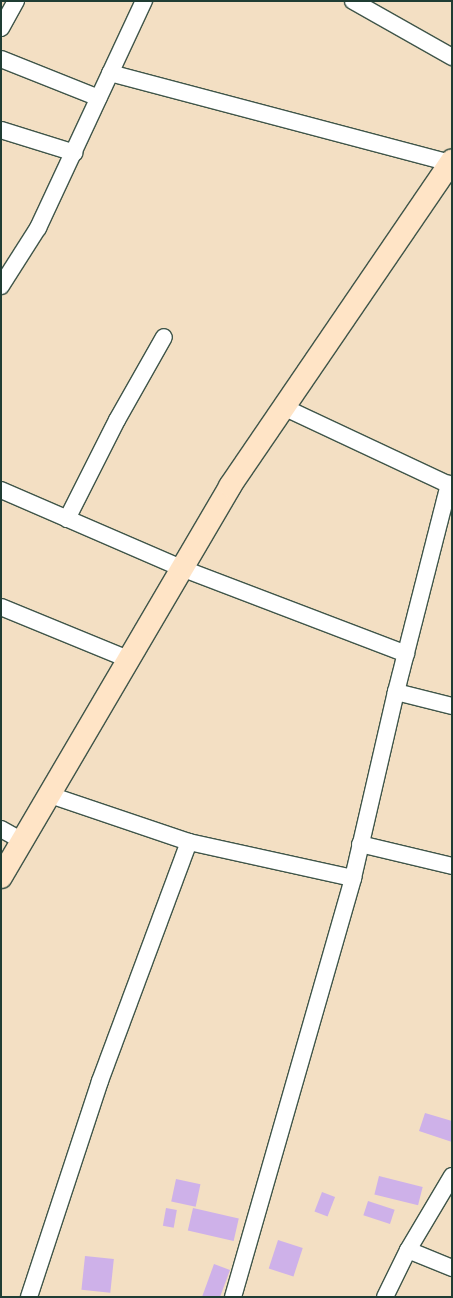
<!DOCTYPE html>
<style>
body{margin:0}
#map{position:relative;width:453px;height:1298px;overflow:hidden;background:#f3dfc3;font-family:"IM FELL Great Primer",serif}
div>[style]{position:absolute}
[style*='--x']{left:calc(var(--x)*1px);top:calc(var(--y)*1px);width:calc(var(--w)*1px);rotate:calc(var(--a)*1deg)}
.building>*{inset:0;background:#ceb1e9;transform-origin:0 0}
.roads{filter:drop-shadow(1px 0 #3f5549) drop-shadow(-1px 0 #3f5549) drop-shadow(0 1px #3f5549) drop-shadow(0 -1px #3f5549)}
.street>*{height:16px;margin:-8px;padding:0 8px;transform-origin:8px;border-radius:8px;background:#fff}
.secondary>*{height:22px;margin:-11px;padding:0 11px;transform-origin:11px;border-radius:11px;background:#ffe4c6}
span{translate:-50% -50%;white-space:nowrap;text-align:center;line-height:1.15;-webkit-text-stroke:3.5px #f7f3e8;paint-order:stroke}
.frame{position:absolute;inset:0;border:2px solid #1f3d34;pointer-events:none}
</style>
<div id="map">
<div class="building">
<i style="clip-path:polygon(425px 1113px,452px 1121px,452px 1142px,419px 1131px)"></i>
<i style="left:379px;top:1176px;width:45px;height:19px;rotate:14deg"></i>
<i style="left:176px;top:1179px;width:25px;height:23px;rotate:12deg"></i>
<i style="left:322px;top:1192px;width:14px;height:21px;rotate:21deg"></i>
<i style="left:368px;top:1201px;width:28px;height:15px;rotate:18deg"></i>
<i style="left:166px;top:1208px;width:11px;height:18px;rotate:10deg"></i>
<i style="left:193px;top:1208px;width:47px;height:23px;rotate:13deg"></i>
<i style="left:278px;top:1240px;width:26px;height:30px;rotate:18deg"></i>
<i style="left:85px;top:1256px;width:29px;height:34px;rotate:6deg"></i>
<i style="clip-path:polygon(214px 1264px,230px 1270px,220px 1297px,202px 1297px)"></i>
</div>
<div class="roads">
<div class="street">
<i style="--x:353;--y:1;--w:114;--a:29.5"></i>
<i style="--x:1;--y:28;--w:31;--a:-61"></i>
<i style="--x:1;--y:59;--w:105;--a:21.7"></i>
<i style="--x:110;--y:73;--w:353;--a:14.8"></i>
<i style="--x:1;--y:130;--w:77;--a:17.3"></i>
<i style="--x:1;--y:286;--w:69;--a:-57.5"></i>
<i style="--x:38;--y:228;--w:251;--a:-65"></i>
<i style="--x:283;--y:407;--w:187;--a:25.1"></i>
<i style="--x:1;--y:490;--w:196;--a:23.4"></i>
<i style="--x:181;--y:568;--w:241;--a:20.9"></i>
<i style="--x:67;--y:519;--w:111;--a:-63.2"></i>
<i style="--x:117;--y:420;--w:95;--a:-60.5"></i>
<i style="--x:1;--y:607;--w:137;--a:22.3"></i>
<i style="--x:396;--y:692;--w:58;--a:14"></i>
<i style="--x:50;--y:795;--w:147;--a:18.7"></i>
<i style="--x:189;--y:842;--w:168;--a:12.4"></i>
<i style="--x:1;--y:829;--w:23;--a:29"></i>
<i style="--x:360;--y:844;--w:95;--a:13.4"></i>
<i style="--x:408;--y:1250;--w:48;--a:22.2"></i>
<i style="--x:29;--y:1297;--w:227;--a:-71.8"></i>
<i style="--x:100;--y:1081;--w:255;--a:-69.6"></i>
<i style="--x:233;--y:1297;--w:436;--a:-74"></i>
<i style="--x:353;--y:878;--w:191;--a:-77"></i>
<i style="--x:396;--y:692;--w:215;--a:-75.7"></i>
<i style="--x:385;--y:1297;--w:52;--a:-63.9"></i>
<i style="--x:408;--y:1250;--w:86;--a:-59.3"></i>
</div>
<div class="secondary">
<i style="--x:1;--y:877;--w:453;--a:-59.6"></i>
<i style="--x:230;--y:486;--w:394;--a:-55.7"></i>
</div>
</div>
<div class="frame"></div>
</div>
